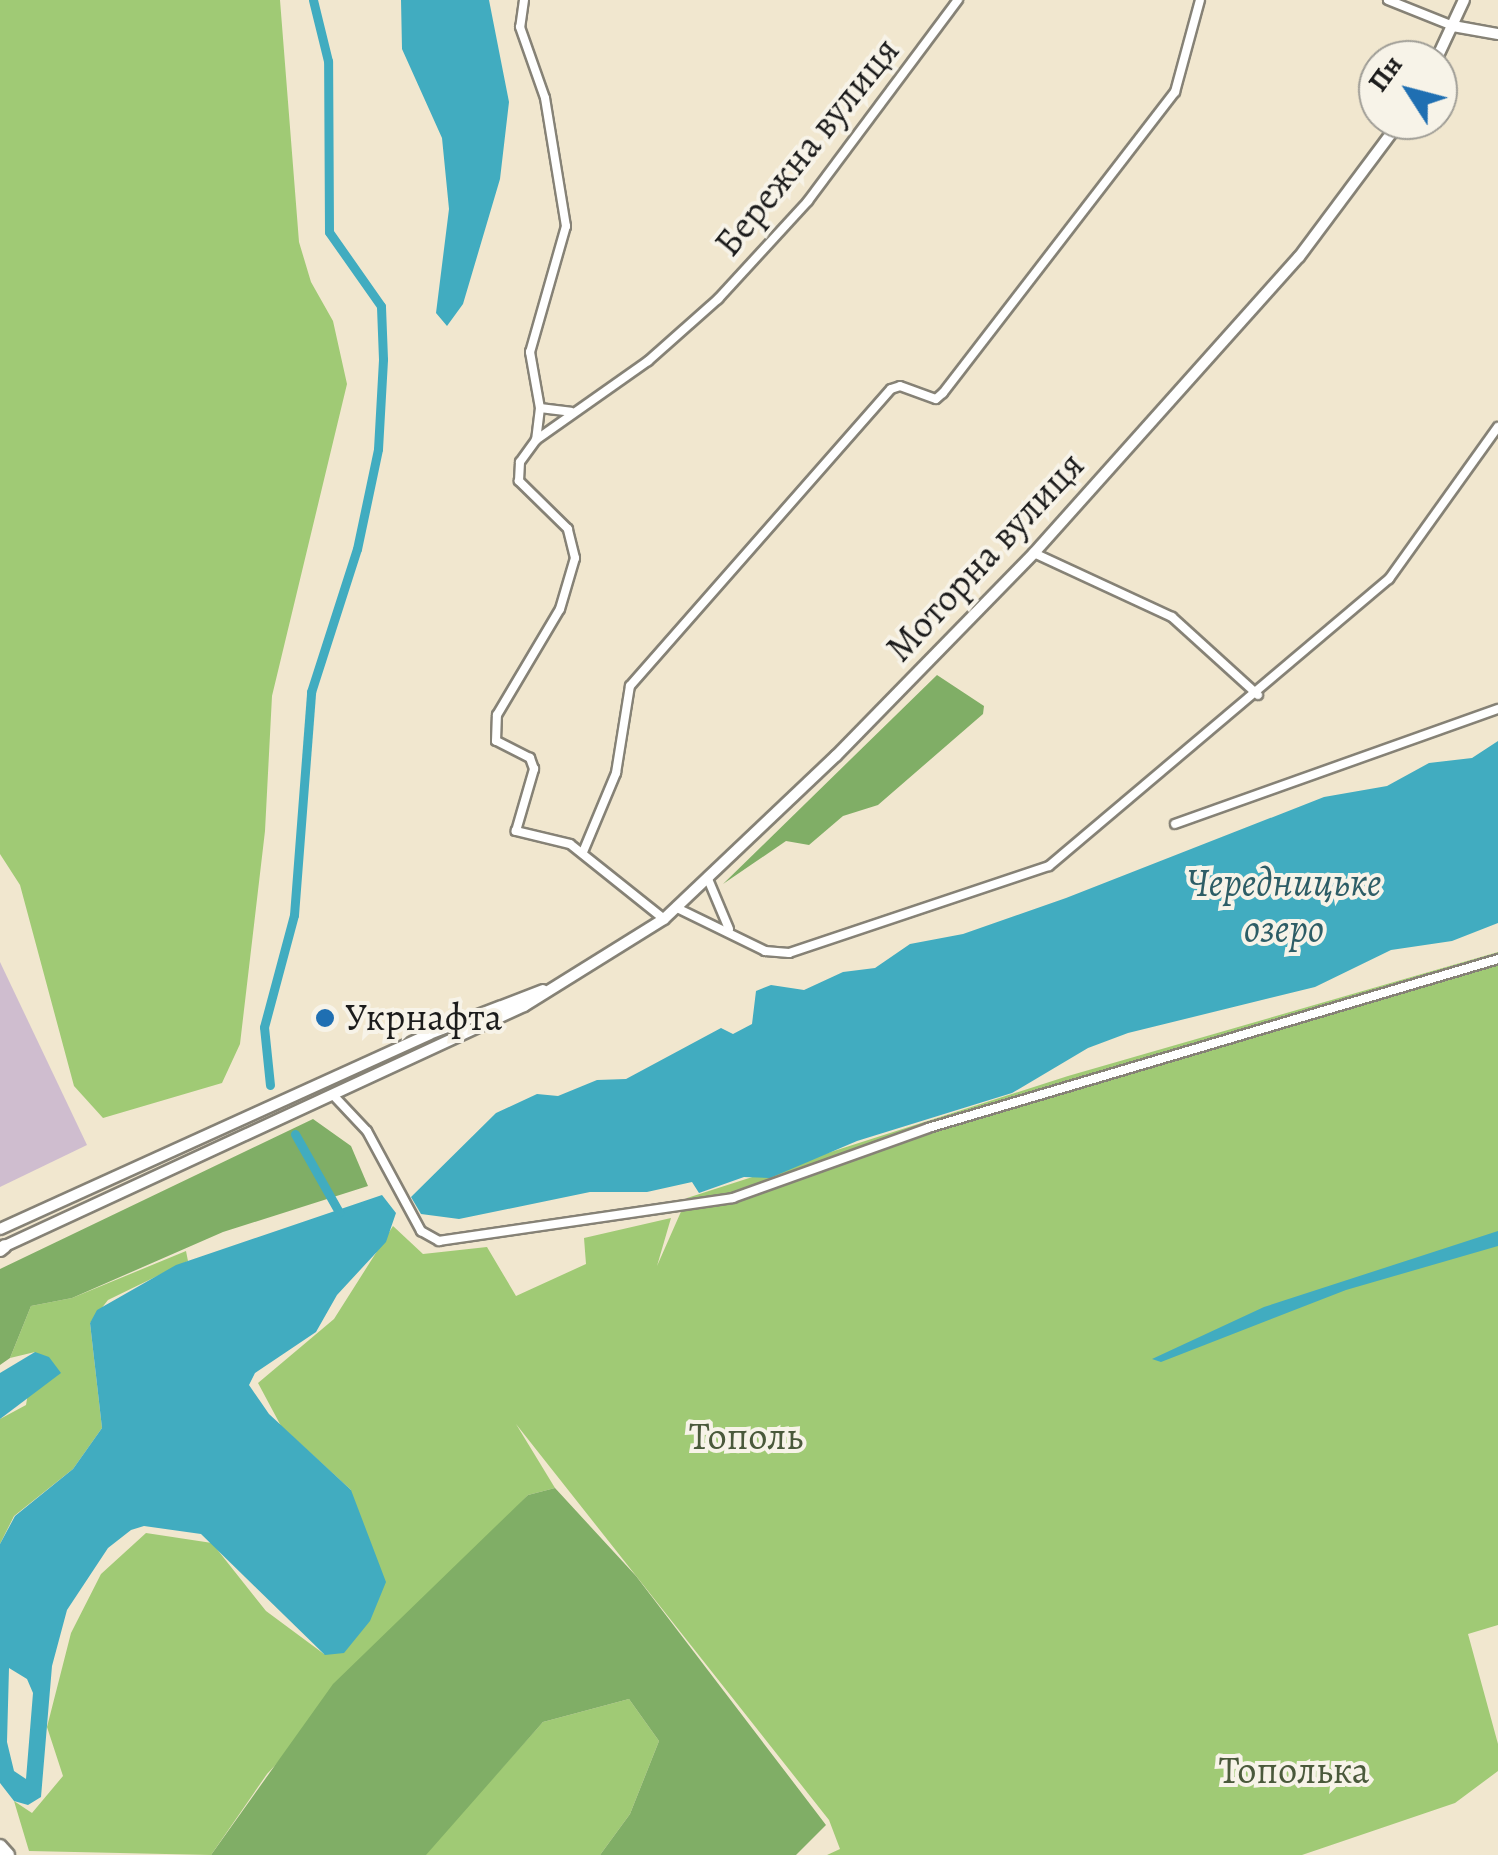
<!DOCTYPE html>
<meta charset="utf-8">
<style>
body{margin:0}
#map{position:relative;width:1498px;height:1855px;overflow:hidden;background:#f1e7cf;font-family:Alegreya,serif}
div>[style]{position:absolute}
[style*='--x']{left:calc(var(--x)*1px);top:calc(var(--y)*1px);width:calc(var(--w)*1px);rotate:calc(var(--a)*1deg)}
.industrial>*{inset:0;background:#cfbdcf}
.green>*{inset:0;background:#a0ca75}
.forest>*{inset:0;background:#80ae66}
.water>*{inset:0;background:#41acc0}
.canal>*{height:9px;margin:-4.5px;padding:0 4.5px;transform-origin:4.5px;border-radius:4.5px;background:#41acc0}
.roads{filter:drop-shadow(2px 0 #868276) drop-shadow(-2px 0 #868276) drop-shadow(0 2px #868276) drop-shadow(0 -2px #868276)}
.minor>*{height:8px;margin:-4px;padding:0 4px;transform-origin:4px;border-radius:4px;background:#fff}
.tertiary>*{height:10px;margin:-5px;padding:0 5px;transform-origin:5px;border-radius:5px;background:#fff}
.primary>*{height:12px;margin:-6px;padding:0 6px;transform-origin:6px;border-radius:6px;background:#fff}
.dots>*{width:28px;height:28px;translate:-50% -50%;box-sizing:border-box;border:5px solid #f7f3e8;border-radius:50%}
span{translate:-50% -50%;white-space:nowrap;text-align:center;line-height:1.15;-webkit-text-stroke:8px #f7f3e8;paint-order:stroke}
.street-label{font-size:38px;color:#1c1c1c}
.poi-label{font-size:38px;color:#1c1c1c}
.left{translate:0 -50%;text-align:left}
.park-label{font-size:38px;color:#4a593b}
.water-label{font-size:40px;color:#2d5d66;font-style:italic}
.north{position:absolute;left:1358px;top:40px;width:100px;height:100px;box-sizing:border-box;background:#f7f3e8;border:2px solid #9f9d96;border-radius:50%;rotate:306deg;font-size:28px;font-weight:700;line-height:40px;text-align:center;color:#1c1c1c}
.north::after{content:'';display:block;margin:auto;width:35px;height:45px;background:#1f6fb2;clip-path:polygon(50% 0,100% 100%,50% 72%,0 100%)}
</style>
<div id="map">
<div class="industrial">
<i style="clip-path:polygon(0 962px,87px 1145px,0 1187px)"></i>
</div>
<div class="green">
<i style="clip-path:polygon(0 0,280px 0,299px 242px,311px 282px,333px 321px,347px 384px,272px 696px,265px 831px,240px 1044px,222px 1083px,103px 1118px,74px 1086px,20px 885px,0 854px)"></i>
<i style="clip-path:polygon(1498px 952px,1498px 1625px,1468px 1634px,1498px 1744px,1498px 1771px,1455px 1803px,1302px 1855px,827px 1855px,840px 1849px,829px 1820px,516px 1424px,555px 1488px,528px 1495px,267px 1774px,211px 1855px,29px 1851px,14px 1801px,32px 1813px,63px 1776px,47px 1727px,71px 1633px,101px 1574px,146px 1533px,212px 1543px,266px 1611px,324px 1654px,351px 1490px,281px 1426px,258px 1383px,334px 1319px,393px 1226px,423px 1254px,487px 1247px,516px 1296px,586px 1264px,584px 1238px,671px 1218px,657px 1266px,687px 1198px,1068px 1076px)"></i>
<i style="clip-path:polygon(186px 1251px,188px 1261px,108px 1300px,90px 1323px,102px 1428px,73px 1469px,14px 1516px,0 1544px,0 1419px,26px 1405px,35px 1352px,10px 1358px,31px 1306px,72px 1298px)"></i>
<i style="clip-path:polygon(629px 1699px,659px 1741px,630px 1814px,600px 1855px,424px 1855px,543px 1722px)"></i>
</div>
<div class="forest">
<i style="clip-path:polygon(937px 675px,984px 706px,983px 714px,878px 805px,843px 816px,809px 845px,786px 841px,723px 884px)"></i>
<i style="clip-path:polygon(313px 1119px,351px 1146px,368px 1186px,223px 1232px,72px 1298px,31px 1306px,10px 1358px,0 1365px,0 1269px)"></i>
<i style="clip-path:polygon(555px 1488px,636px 1576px,826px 1825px,796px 1855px,600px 1855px,630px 1814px,659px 1741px,629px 1699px,543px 1722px,426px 1855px,211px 1855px,333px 1684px,528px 1495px)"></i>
</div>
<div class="water">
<i style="clip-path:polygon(401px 0,489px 0,509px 102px,500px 179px,463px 304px,447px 326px,436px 313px,449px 209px,442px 138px,402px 49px)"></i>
<i style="clip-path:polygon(1498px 741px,1498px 923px,1452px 941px,1391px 950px,1315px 987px,1128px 1033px,1088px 1048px,1012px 1093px,857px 1141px,770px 1178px,744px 1177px,699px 1193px,692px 1182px,647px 1192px,590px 1192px,459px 1219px,421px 1214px,411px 1197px,496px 1113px,537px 1094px,558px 1096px,597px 1080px,626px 1079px,721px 1028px,733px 1034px,752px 1024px,756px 991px,771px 985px,804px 990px,843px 972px,875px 968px,910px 944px,963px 934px,1066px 898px,1324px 797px,1387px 786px,1429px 763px,1472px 758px)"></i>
<i style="clip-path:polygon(evenodd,382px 1195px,396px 1213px,386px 1242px,337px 1295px,316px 1332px,255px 1373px,249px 1385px,269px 1414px,351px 1490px,386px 1582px,370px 1621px,344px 1653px,325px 1655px,201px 1534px,144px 1526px,131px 1530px,108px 1548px,67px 1610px,52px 1666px,41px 1797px,28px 1805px,14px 1801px,0 1783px,0 1544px,15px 1516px,73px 1469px,102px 1428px,90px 1323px,97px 1310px,176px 1265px,382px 1195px,9px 1668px,27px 1679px,33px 1693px,26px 1779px,14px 1771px,7px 1742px,9px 1668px)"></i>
<i style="clip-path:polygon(1498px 1231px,1498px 1246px,1346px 1290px,1161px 1362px,1152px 1359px,1264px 1307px)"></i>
<i style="clip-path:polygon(35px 1352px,49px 1357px,61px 1373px,0 1419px,0 1373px)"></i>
</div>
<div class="canal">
<i style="--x:270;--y:1085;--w:58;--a:-95.9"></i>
<i style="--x:264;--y:1027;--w:116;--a:-75"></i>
<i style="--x:294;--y:915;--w:224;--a:-85.6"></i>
<i style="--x:311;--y:692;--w:150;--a:-72.2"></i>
<i style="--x:357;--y:549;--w:102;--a:-78.1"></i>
<i style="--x:378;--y:449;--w:90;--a:-86.8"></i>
<i style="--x:383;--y:359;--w:53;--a:-92.2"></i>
<i style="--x:381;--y:306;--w:90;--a:-125.1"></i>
<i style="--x:329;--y:232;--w:171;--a:-90.3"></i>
<i style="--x:328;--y:61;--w:63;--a:-103.8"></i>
<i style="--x:295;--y:1134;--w:90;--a:60.6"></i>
</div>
<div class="roads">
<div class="minor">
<i style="--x:524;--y:0;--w:27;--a:98"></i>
<i style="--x:520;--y:27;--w:75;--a:70.6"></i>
<i style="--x:545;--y:98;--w:130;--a:80.7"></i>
<i style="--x:566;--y:226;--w:131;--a:105.9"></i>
<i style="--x:530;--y:352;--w:57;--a:79.9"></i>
<i style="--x:540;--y:408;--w:32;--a:97"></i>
<i style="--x:1388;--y:0;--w:70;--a:21.8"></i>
<i style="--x:540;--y:408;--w:31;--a:7"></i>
<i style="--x:1034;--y:553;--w:152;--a:24.9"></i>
<i style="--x:1172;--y:617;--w:116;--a:42.2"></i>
<i style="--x:1175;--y:824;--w:343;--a:-19.6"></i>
<i style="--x:583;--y:852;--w:86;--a:-67.3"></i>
<i style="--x:616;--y:773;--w:88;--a:-80.9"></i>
<i style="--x:630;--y:686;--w:395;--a:-48.7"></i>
<i style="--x:891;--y:389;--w:9;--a:-18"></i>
<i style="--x:900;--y:386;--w:38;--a:20"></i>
<i style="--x:936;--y:399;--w:9;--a:-41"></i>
<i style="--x:943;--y:393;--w:380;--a:-52.4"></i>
<i style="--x:1175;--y:92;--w:95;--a:-74.8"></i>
<i style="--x:708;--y:879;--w:54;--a:67.2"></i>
<i style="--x:677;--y:908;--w:98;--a:26"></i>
<i style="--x:765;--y:951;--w:24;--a:5"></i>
<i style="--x:789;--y:953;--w:274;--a:-18.5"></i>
<i style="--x:1049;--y:866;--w:445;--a:-40.2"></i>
<i style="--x:1389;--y:579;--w:187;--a:-54.4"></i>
<i style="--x:664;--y:919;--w:120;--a:-141.4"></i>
<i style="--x:570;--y:844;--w:56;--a:-166.5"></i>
<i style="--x:516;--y:831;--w:65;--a:-73.8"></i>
<i style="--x:534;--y:769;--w:12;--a:-110"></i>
<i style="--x:530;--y:758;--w:38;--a:-153"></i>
<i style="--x:496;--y:741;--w:26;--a:-88"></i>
<i style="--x:497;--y:715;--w:123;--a:-59.3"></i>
<i style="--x:560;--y:609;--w:53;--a:-73.6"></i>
<i style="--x:575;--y:558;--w:30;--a:-104"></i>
<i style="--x:568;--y:529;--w:69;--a:-135.6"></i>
<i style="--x:519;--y:481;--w:19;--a:-87"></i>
<i style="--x:520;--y:462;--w:27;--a:-54"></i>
<i style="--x:536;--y:440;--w:137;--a:-35.2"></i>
<i style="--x:648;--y:361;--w:94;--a:-41.5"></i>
<i style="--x:718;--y:299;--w:133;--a:-47.4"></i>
<i style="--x:808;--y:201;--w:251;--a:-53.3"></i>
<i style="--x:334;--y:1096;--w:48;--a:46.7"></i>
<i style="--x:367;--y:1131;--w:114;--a:61.6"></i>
<i style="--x:421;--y:1231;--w:21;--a:29"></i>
<i style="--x:439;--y:1241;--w:297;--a:-8.3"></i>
<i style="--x:733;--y:1198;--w:207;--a:-19.7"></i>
<i style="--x:928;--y:1128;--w:595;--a:-16.51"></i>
</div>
<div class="tertiary">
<i style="--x:1453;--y:26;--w:46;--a:10.1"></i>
<i style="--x:1436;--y:60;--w:66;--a:-65"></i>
<i style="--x:0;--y:1229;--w:471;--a:-24.4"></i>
<i style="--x:429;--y:1034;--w:122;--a:-21.1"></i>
<i style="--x:5;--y:1246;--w:572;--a:-24.82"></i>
<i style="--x:524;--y:1006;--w:165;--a:-31.9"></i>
<i style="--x:664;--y:919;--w:237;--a:-43.5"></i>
<i style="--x:836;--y:756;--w:284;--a:-45.7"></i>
<i style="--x:1034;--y:553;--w:397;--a:-48.2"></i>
<i style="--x:1299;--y:257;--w:171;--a:-53.3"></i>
</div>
<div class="primary">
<i style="--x:0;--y:1250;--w:6;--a:-39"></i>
<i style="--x:0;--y:1846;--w:12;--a:48"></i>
</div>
</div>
<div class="dots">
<i style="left:325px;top:1018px;background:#1f6fb2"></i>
</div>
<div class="street-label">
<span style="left:807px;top:147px;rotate:-51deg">Бережна вулиця</span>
<span style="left:985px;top:557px;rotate:-47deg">Моторна вулиця</span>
</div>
<div class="poi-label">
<span class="left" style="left:345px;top:1018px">Укрнафта</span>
</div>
<div class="park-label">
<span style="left:746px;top:1437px">Тополь</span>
<span style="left:1294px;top:1771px">Тополька</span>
</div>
<div class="water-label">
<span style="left:1284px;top:906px">Чередницьке<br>озеро</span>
</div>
<div class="north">Пн</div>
</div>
